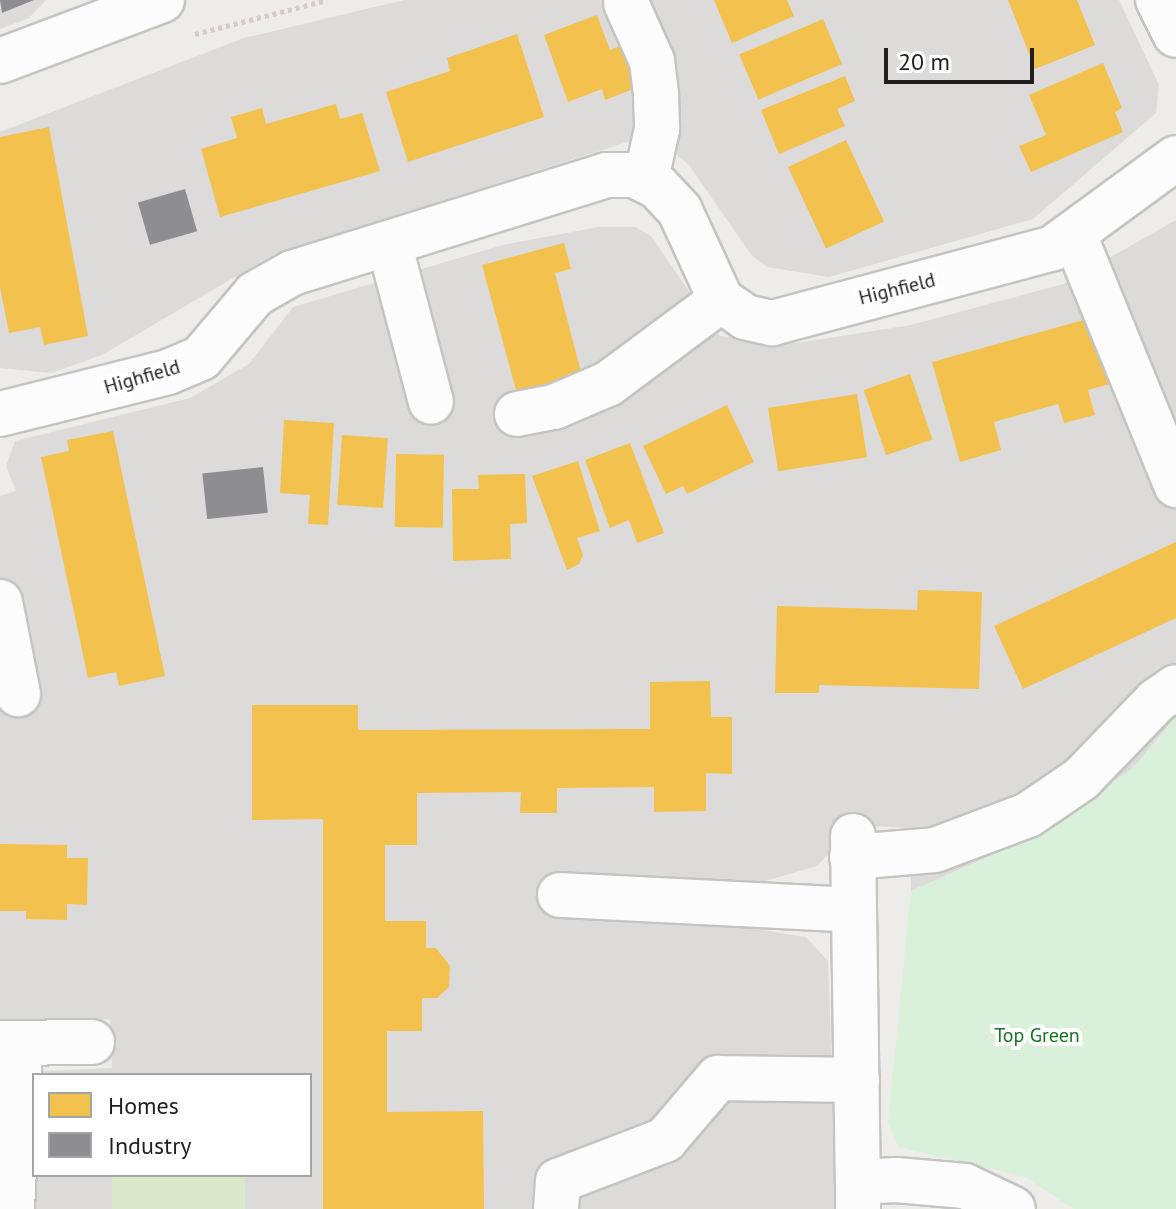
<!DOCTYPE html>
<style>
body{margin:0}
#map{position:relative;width:1176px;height:1209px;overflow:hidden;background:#edece9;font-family:"PT Sans",sans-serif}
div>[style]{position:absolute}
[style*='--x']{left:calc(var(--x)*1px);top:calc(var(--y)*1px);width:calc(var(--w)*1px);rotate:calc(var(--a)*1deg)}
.residential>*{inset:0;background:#dcdbda}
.grass>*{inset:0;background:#d9e7cb;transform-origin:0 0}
.park>*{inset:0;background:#d9f0db}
.homes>*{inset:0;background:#f2c14e;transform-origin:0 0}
.industry>*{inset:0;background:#8d8d92;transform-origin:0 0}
.path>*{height:5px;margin-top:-2.5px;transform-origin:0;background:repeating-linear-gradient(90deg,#d6cbc8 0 4px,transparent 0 8px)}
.roads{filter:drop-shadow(2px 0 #c4c4c2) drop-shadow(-2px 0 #c4c4c2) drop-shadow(0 2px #c4c4c2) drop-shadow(0 -2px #c4c4c2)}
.minor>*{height:44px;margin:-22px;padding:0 22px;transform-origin:22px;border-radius:22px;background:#fcfcfc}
span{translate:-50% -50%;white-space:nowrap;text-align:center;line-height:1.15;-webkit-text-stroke:8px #fff;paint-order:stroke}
.street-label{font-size:20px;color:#1f1f1f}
.park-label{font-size:20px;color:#187225}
.legend{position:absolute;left:32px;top:1073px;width:280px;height:104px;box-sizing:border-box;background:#fff;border:2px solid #a5a5a5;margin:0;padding:10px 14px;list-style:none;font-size:24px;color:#1f1f1f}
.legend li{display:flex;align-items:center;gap:16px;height:40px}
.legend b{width:40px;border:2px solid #a5a5a5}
.scale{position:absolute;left:884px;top:48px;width:150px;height:36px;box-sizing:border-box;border:4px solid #1f1f1f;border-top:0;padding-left:10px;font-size:24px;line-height:28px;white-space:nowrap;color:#1f1f1f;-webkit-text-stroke:6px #fff;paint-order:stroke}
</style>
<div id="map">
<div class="residential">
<i style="clip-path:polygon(0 0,46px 0,29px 18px,0 29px)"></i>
<i style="clip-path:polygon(404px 0,1119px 0,1159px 85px,1156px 113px,1033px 219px,829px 277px,767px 267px,752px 256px,689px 165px,666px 146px,640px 138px,274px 254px,102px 355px,51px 373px,0 368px,0 132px,244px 38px)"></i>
<i style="clip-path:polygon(evenodd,1176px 220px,1176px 717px,1133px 768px,1026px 840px,911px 891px,911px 828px,832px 824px,831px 851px,817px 866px,765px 881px,762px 930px,806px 937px,828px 961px,837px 1209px,0 1209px,0 1073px,112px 1068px,110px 1019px,0 1020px,0 496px,16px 491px,6px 466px,15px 441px,190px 398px,249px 364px,293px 307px,503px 245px,598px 227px,635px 227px,651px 236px,720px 336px,797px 343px,911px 325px,1063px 284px,1176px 220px,34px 1075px,310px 1075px,310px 1175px,34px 1175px,34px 1075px)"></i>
</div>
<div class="grass">
<i style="left:112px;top:1175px;width:133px;height:34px"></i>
</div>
<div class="park">
<i style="clip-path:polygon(1176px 717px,1176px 1209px,1074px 1209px,1025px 1177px,899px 1147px,888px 1123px,911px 891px,1026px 840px,1133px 768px)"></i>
</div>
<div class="homes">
<i style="clip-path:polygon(714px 0,787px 0,794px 16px,732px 43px)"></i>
<i style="clip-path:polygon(1008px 0,1077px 0,1095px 45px,1035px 69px)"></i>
<i style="clip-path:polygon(597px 15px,610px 50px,625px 44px,641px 86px,605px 100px,602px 89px,568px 102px,544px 35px)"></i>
<i style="left:823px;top:19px;width:49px;height:91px;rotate:67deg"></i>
<i style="clip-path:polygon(517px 34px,544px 117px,408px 162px,386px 92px,450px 71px,447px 58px)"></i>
<i style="clip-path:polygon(1103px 63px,1122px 108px,1115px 112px,1123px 132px,1031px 172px,1019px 146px,1046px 135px,1029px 95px)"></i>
<i style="clip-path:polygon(845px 76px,855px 101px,837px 109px,845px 126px,779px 154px,761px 110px)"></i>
<i style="clip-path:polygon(336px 104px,340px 119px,362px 113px,380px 171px,220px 217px,201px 149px,237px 138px,231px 117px,262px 108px,266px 124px)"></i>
<i style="clip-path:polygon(49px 127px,88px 336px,44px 345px,40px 327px,9px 333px,0 287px,0 137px)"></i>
<i style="left:846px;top:140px;width:90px;height:64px;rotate:65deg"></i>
<i style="clip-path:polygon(564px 243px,571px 269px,555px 273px,582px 376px,517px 394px,482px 265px)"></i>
<i style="clip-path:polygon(1091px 318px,1110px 384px,1088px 390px,1095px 415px,1064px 423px,1058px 404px,994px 422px,1001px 450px,960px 462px,932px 362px)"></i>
<i style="left:910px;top:374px;width:69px;height:49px;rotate:71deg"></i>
<i style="left:857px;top:394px;width:64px;height:90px;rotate:81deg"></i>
<i style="clip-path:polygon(727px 405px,754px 462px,687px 494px,683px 486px,666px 494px,643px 446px)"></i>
<i style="clip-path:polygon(284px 420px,334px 423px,328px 525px,308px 524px,310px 495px,280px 493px)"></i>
<i style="clip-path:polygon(113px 431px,165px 676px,119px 686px,116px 672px,88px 678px,41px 457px,69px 451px,67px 440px)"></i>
<i style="left:342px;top:435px;width:46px;height:70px;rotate:4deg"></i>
<i style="clip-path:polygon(630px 443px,664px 533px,637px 543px,629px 520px,610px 528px,585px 460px)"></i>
<i style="left:396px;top:454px;width:48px;height:73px;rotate:1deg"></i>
<i style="clip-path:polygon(578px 461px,600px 531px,577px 538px,583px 555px,579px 564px,567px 570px,532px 476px)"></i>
<i style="clip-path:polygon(525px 474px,527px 523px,510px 524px,511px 559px,453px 561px,452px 489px,479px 489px,478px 475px)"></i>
<i style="clip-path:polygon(1176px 542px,1176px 618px,1023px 689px,994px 626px)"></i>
<i style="clip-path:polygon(918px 590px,982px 592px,979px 689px,819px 685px,819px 693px,775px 693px,777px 606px,917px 610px)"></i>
<i style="clip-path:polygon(710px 681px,711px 717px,732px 717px,732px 774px,706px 773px,706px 811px,654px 812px,654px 787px,557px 788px,557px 813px,520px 813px,521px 792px,417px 793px,417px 845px,385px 845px,385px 921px,426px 921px,426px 948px,436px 948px,450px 966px,449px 987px,437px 998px,422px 998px,422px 1031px,387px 1031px,387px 1112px,483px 1111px,484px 1209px,323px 1209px,323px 819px,252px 820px,252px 705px,358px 705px,358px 730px,650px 729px,650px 682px)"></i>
<i style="clip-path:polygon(0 844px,67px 845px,67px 858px,88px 858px,87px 905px,67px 904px,67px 920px,26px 919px,26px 911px,0 911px)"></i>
</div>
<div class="industry">
<i style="clip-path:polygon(0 0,34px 0,2px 13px)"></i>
<i style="left:185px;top:189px;width:44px;height:49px;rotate:74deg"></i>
<i style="left:263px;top:467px;width:46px;height:61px;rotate:84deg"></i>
</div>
<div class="path">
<i style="--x:195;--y:34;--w:136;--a:-14.4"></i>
</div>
<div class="roads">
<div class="minor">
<i style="--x:1158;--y:0;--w:39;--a:63"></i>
<i style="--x:626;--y:3;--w:64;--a:65.9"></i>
<i style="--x:652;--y:61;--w:35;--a:83"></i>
<i style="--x:656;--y:96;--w:33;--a:88"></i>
<i style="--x:657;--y:129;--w:51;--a:102.4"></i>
<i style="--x:0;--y:61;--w:173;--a:-20.6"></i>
<i style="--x:1075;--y:237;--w:268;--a:67.8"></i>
<i style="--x:389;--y:243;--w:164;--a:75.2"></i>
<i style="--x:0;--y:414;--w:173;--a:-14"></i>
<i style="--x:168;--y:372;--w:36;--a:-23"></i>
<i style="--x:201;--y:358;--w:84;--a:-49.8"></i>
<i style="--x:255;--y:294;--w:43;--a:-29.6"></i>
<i style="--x:292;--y:273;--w:329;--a:-17.3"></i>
<i style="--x:606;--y:175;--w:28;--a:0"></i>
<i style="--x:634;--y:175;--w:25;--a:26"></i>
<i style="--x:657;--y:186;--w:34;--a:47"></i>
<i style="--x:680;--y:211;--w:98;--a:65.3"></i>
<i style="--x:721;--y:300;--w:29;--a:35"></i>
<i style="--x:745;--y:317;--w:28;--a:13"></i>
<i style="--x:772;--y:323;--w:291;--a:-14.9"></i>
<i style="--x:1053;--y:248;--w:152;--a:-36.2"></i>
<i style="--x:517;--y:414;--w:38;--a:-11"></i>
<i style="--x:554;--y:407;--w:59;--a:-23.1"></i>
<i style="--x:608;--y:384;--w:141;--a:-36.6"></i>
<i style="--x:0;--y:602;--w:94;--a:78.9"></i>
<i style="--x:853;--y:836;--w:346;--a:89.2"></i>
<i style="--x:852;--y:857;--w:83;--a:-4.8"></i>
<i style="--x:935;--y:850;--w:99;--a:-20.6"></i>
<i style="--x:1028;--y:815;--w:64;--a:-34.2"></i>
<i style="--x:1081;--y:779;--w:108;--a:-46.1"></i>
<i style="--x:1156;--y:701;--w:24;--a:-35"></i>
<i style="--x:560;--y:895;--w:292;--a:2.9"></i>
<i style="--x:0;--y:1043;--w:92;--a:-0.6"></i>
<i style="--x:12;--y:1209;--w:166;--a:-87.2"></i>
<i style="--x:556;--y:1209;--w:28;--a:-86"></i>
<i style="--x:558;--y:1181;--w:115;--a:-21"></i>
<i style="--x:665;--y:1140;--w:82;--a:-49.5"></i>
<i style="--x:718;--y:1078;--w:139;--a:0.8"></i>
<i style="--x:858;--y:1209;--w:27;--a:-90"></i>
<i style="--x:858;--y:1182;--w:38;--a:-3"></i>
<i style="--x:896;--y:1180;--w:69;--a:5"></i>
<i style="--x:965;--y:1186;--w:53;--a:25.6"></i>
</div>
</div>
<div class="street-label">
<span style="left:897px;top:289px;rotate:-14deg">Highfield</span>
<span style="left:142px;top:377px;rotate:-16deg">Highfield</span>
</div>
<div class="park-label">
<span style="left:1037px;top:1035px">Top Green</span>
</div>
<ul class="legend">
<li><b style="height:22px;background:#f2c14e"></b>Homes</li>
<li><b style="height:22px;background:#8d8d92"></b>Industry</li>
</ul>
<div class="scale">20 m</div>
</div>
